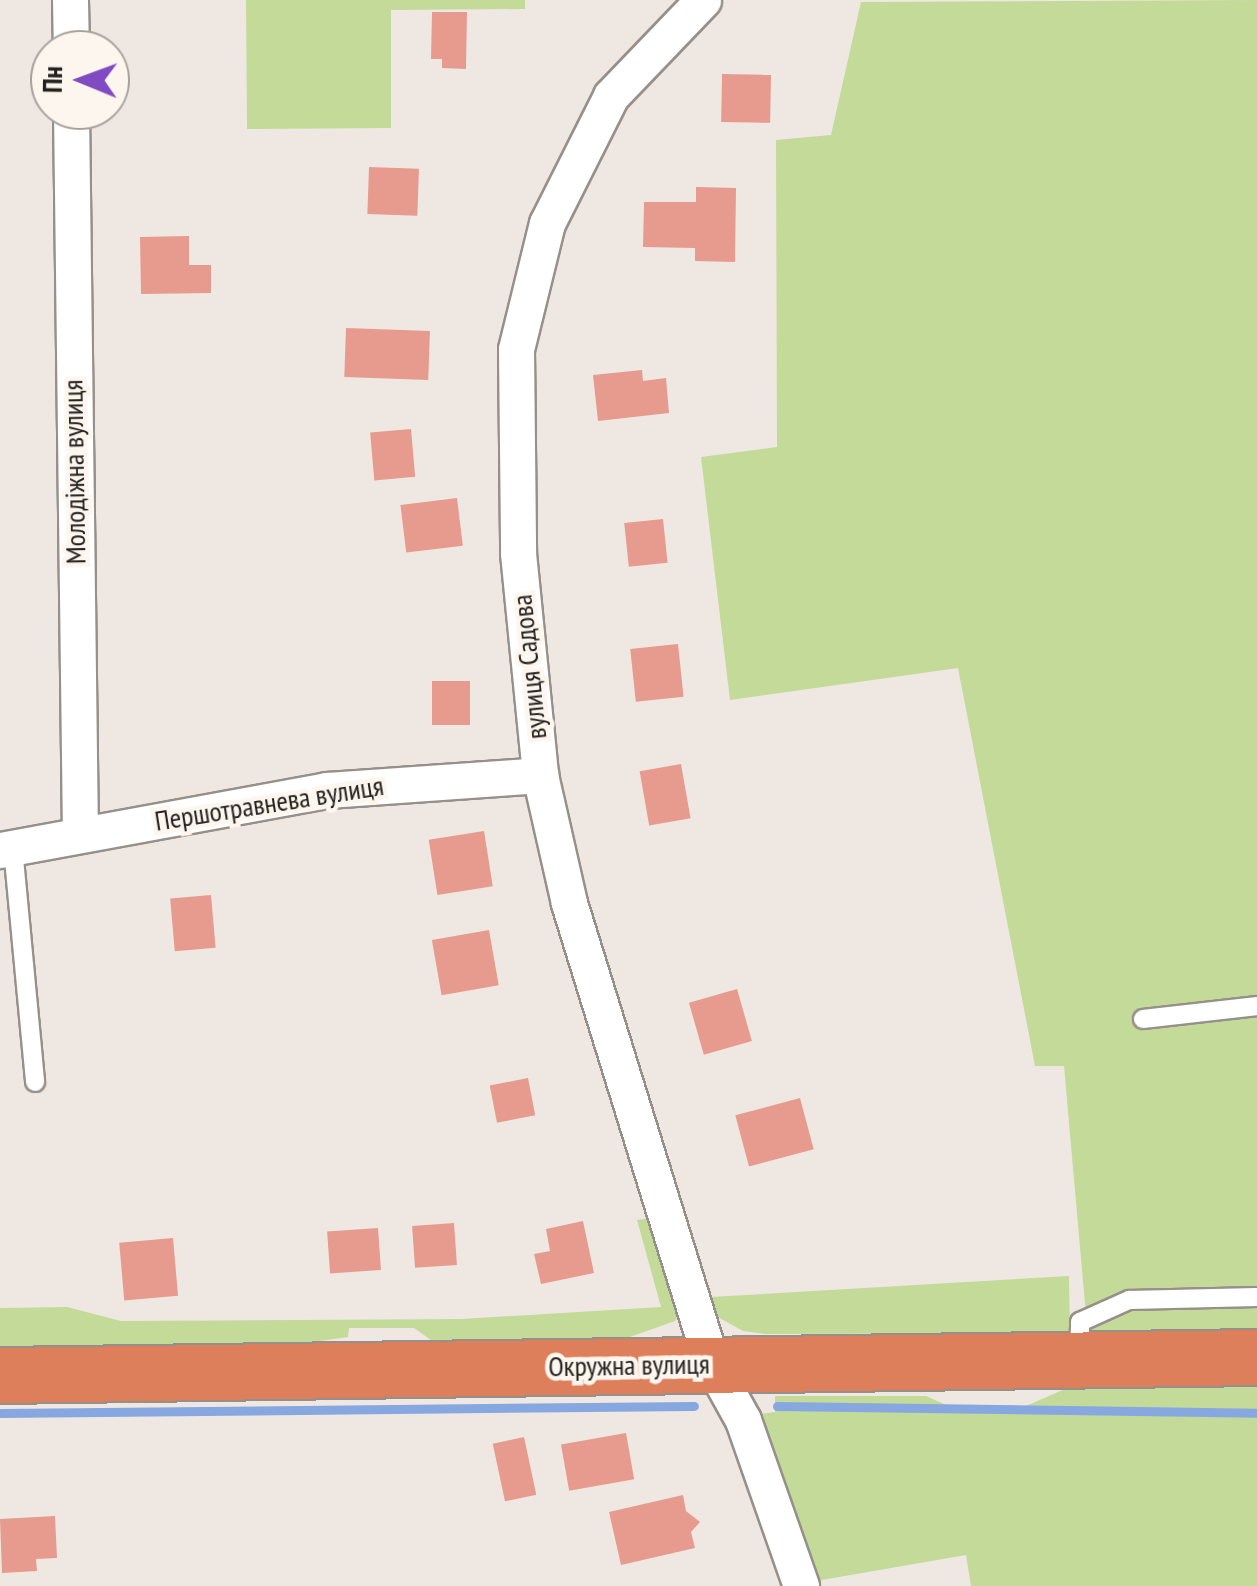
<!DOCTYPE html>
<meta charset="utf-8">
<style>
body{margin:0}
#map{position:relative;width:1257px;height:1586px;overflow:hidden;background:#efe8e2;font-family:"PT Sans Narrow",sans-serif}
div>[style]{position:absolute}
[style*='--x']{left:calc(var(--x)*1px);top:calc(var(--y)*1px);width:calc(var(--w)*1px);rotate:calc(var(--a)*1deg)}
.green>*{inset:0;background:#c3da99}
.stream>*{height:9px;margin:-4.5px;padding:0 4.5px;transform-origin:4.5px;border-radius:4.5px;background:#87a7e1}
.building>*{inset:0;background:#e69b8e;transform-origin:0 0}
.roads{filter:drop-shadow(2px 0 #97908a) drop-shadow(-2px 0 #97908a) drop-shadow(0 2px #97908a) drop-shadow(0 -2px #97908a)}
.service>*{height:18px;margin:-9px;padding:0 9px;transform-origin:9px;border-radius:9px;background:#fff}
.minor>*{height:35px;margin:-17.5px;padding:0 17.5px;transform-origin:17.5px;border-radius:17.5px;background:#fff}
.trunk>*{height:55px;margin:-27.5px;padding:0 27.5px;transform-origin:27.5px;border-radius:27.5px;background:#de7f5c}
span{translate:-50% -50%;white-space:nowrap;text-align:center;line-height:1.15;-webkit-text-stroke:9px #fdf6ef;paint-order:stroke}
.street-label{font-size:28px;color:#23201e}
.north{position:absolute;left:30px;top:30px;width:100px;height:100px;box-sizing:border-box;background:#fdf6ef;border:2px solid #a6a09b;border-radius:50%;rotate:271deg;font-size:28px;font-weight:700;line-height:40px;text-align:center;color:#23201e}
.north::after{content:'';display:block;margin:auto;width:35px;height:45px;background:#804bc2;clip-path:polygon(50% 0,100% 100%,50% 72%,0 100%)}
</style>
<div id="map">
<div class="green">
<i style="clip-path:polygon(246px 0,525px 0,525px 9px,391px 10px,391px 128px,247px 129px)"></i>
<i style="clip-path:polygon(1257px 0,1257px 1334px,1088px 1338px,1064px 1066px,1035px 1066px,958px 668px,730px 700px,701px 457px,777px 447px,776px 140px,831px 135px,861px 2px)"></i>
<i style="clip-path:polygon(651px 1218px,679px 1313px,675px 1321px,627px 1338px,431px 1340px,414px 1328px,349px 1328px,348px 1337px,313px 1342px,0 1348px,0 1308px,67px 1307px,121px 1321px,461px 1319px,661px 1307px,637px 1220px)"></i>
<i style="clip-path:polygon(1069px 1276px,1070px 1333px,765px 1334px,743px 1331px,716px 1316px,711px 1297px)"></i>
<i style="clip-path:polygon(1257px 1386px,1257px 1586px,971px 1586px,966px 1555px,816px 1581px,759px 1414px,775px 1412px,775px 1396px,926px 1396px,962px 1412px,1014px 1411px,1065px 1389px)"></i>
</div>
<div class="stream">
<i style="--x:777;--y:1406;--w:480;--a:0.8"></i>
<i style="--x:0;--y:1413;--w:694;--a:-0.58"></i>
</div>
<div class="building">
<i style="clip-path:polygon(432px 12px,467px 12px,466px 69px,442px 68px,442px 59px,431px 59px)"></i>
<i style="left:722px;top:74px;width:49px;height:48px;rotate:1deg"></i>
<i style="left:369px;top:167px;width:50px;height:47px;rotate:2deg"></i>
<i style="clip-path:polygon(696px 187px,736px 188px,735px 262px,695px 261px,695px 248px,643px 247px,644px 202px,696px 202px)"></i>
<i style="clip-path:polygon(189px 236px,189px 265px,211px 265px,211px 293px,141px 294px,140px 237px)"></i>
<i style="left:346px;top:328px;width:84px;height:49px;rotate:2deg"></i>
<i style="clip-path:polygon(642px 370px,643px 381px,666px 378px,669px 413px,598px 421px,593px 375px)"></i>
<i style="left:411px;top:429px;width:48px;height:41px;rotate:85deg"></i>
<i style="left:457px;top:498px;width:48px;height:57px;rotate:83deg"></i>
<i style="left:663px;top:519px;width:44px;height:39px;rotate:84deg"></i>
<i style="left:678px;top:644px;width:53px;height:48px;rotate:84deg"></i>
<i style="left:432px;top:681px;width:38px;height:44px"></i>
<i style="left:681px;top:764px;width:55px;height:42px;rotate:80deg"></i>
<i style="left:484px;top:831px;width:56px;height:56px;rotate:81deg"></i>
<i style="left:211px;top:895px;width:53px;height:41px;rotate:85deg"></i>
<i style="left:489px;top:930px;width:56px;height:58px;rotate:80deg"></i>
<i style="left:737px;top:989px;width:54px;height:50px;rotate:74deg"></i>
<i style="left:528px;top:1078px;width:38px;height:39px;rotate:79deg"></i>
<i style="left:800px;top:1098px;width:53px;height:67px;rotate:75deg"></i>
<i style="clip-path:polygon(583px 1221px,594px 1273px,541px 1284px,534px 1254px,550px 1251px,546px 1229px)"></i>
<i style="left:454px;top:1223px;width:42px;height:42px;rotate:86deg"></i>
<i style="left:378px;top:1228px;width:42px;height:51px;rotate:86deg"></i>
<i style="left:173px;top:1238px;width:58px;height:54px;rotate:85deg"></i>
<i style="left:626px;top:1433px;width:47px;height:66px;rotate:80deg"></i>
<i style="left:524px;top:1437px;width:59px;height:32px;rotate:78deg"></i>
<i style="clip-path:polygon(683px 1495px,686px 1511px,700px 1522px,691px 1532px,695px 1548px,621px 1565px,609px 1512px)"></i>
<i style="clip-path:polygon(55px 1516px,57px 1558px,36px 1559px,37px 1571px,2px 1573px,0 1519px)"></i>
</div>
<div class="roads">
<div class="service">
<i style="--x:13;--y:848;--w:235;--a:84.6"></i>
<i style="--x:1143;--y:1019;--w:115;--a:-6.5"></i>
<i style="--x:1079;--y:1355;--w:33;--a:-88"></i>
<i style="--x:1080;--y:1322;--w:54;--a:-24.2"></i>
<i style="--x:1129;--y:1300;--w:128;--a:-1.3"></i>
</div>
<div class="minor">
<i style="--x:70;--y:0;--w:50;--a:88.9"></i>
<i style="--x:703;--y:0;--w:133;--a:133.8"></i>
<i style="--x:611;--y:96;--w:142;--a:116.7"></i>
<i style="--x:547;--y:223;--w:130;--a:103.8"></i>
<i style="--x:516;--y:349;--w:204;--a:89.4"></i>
<i style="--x:518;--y:553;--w:223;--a:84.3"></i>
<i style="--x:540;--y:775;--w:131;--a:77.2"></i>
<i style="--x:569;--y:903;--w:483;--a:72.8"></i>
<i style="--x:712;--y:1364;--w:64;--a:61"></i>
<i style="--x:743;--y:1420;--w:176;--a:70.7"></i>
<i style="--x:71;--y:110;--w:723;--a:89.29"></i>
<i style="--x:0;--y:850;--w:332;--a:-10.4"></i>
<i style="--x:327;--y:790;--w:214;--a:-4"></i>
</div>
<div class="trunk">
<i style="--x:0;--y:1375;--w:1257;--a:-0.82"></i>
</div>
</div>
<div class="street-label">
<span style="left:74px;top:472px;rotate:-91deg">Молодіжна вулиця</span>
<span style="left:529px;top:667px;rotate:-96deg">вулиця Садова</span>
<span style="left:269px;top:803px;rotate:-9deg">Першотравнева вулиця</span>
<span style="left:629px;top:1365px;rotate:-1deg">Окружна вулиця</span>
</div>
<div class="north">Пн</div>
</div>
